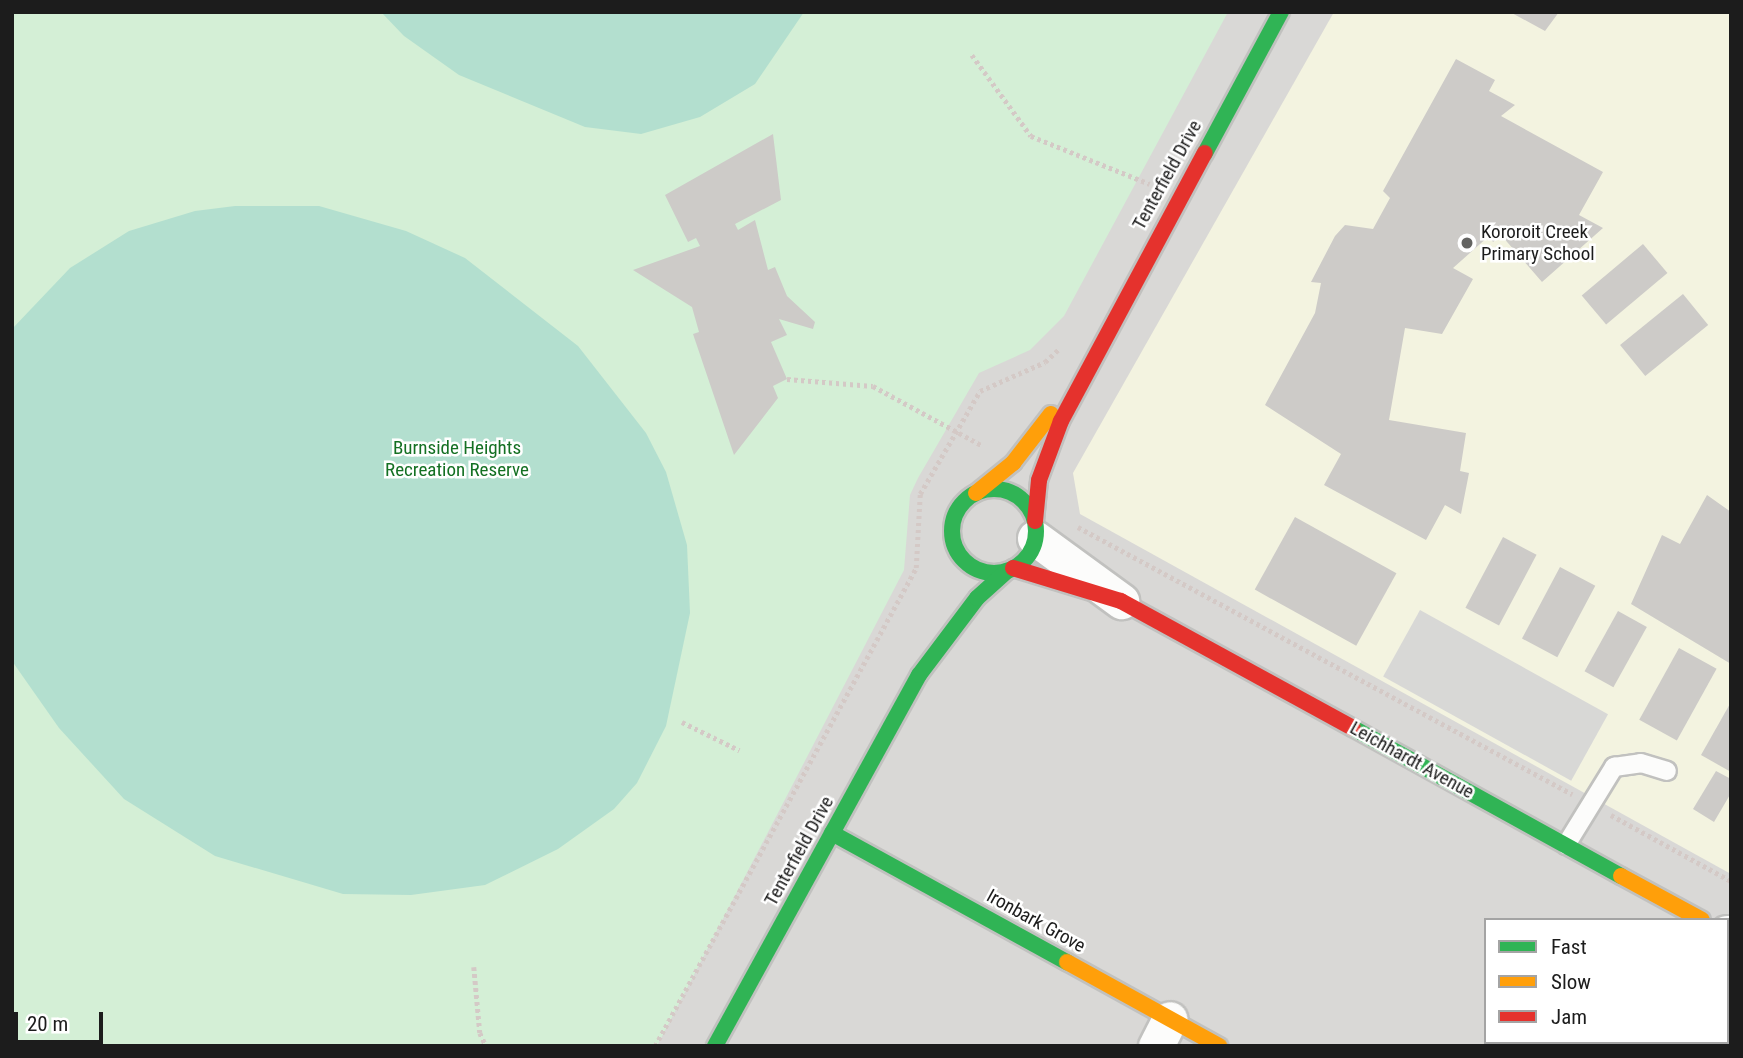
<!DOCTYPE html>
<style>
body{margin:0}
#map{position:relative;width:1743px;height:1058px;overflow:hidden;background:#eae9e5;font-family:"Roboto Condensed",sans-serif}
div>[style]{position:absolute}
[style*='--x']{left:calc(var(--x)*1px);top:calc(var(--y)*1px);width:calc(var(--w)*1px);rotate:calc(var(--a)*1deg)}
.residential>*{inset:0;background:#d9d8d6}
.education>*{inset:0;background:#f3f3e0}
.religious>*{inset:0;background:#d8d8d6;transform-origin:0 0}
.park>*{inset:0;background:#d4efd6}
.pitch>*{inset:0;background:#b3dfcf}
.building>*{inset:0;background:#cdcbc8;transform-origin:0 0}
.path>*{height:4.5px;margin-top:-2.25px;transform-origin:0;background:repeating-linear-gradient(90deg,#d4c9c6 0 3.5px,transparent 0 7px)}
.roads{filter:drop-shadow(2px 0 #c1c1bf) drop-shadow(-2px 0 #c1c1bf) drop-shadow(0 2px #c1c1bf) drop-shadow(0 -2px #c1c1bf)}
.lane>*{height:18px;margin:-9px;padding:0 9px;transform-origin:9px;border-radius:9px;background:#fcfcfb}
.street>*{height:35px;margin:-17.5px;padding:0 17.5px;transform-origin:17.5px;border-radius:17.5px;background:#fcfcfb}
.fast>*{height:16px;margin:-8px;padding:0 8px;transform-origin:8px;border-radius:8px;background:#30b455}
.fast>.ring{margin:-8px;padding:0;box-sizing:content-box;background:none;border:16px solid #30b455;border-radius:50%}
.slow>*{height:16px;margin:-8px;padding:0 8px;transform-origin:8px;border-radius:8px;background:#ff9f0a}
.jam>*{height:16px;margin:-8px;padding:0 8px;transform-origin:8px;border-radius:8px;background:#e5322d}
.dots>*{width:19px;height:19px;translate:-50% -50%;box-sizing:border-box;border:4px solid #fff;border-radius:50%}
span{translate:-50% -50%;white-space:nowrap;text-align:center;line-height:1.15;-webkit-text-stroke:5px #fff;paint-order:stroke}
.street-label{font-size:19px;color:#1c1c1c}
.poi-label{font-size:19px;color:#1c1c1c}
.left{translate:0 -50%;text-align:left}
.park-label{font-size:19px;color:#147023}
.frame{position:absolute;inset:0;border:14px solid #1c1c1c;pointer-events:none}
.legend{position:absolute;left:1484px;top:918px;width:245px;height:126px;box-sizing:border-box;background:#fff;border:2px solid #a4a4a4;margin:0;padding:9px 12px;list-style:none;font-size:21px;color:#1c1c1c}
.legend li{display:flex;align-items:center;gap:14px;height:35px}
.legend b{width:35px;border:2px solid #a4a4a4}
.scale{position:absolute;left:14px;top:1012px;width:89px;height:32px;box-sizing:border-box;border:4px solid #1c1c1c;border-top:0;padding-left:9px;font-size:21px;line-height:24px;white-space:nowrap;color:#1c1c1c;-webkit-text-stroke:5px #fff;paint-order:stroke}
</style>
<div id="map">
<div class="residential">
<i style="clip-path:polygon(evenodd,12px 12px,1731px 12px,1731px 1046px,12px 1046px,12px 12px,1486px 920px,1727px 920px,1727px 1042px,1486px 1042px,1486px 920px)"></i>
</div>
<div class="education">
<i style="clip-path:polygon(1334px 12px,1731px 12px,1731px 874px,1080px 514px,1073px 473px)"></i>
</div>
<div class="religious">
<i style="left:1420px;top:610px;width:215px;height:76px;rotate:29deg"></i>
</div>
<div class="park">
<i style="clip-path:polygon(12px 12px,1228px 12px,1064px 316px,1030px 350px,979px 373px,918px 478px,910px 495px,904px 570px,657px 1046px,12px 1046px)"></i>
</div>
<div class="pitch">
<i style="clip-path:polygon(381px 12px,804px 12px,755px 84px,700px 117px,641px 134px,585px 127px,459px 75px,404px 36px)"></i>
<i style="clip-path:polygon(235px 206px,319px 206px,406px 231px,465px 258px,578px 346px,646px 433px,666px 472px,687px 545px,690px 613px,666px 726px,637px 783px,614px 809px,558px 849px,485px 885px,411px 895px,343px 894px,215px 856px,124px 799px,59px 728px,12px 661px,12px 329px,70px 268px,129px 231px,195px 211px)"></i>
</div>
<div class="building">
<i style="clip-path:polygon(1510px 12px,1559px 12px,1545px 31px)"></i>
<i style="clip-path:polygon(1456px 59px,1495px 80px,1489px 91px,1515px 105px,1501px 116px,1603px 172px,1579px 215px,1603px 228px,1542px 282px,1501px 235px,1493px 242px,1489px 236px,1453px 268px,1473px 279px,1442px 334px,1405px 328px,1389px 420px,1466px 433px,1460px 471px,1469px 473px,1461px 514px,1445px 505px,1426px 540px,1324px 485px,1341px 454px,1265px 405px,1315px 313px,1321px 283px,1311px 282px,1335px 236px,1345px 225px,1373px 229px,1390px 198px,1383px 191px)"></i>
<i style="clip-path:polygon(773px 134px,781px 200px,735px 224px,738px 230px,755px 220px,768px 270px,775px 267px,787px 296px,815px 322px,813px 329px,779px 319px,787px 335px,771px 342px,787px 379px,773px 386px,778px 398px,734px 455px,693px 334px,699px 332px,692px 307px,633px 270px,700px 246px,696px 238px,688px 242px,665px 195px)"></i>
<i style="left:1643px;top:244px;width:38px;height:80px;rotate:50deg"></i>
<i style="left:1683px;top:294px;width:40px;height:81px;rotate:51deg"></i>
<i style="clip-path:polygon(1707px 495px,1731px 512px,1731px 664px,1631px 604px,1662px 535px,1680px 544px)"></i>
<i style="left:1295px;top:517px;width:116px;height:83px;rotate:29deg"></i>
<i style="left:1503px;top:537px;width:38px;height:80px;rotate:28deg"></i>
<i style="left:1560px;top:567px;width:40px;height:81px;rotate:28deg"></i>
<i style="left:1618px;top:611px;width:33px;height:69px;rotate:29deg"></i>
<i style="left:1679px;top:648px;width:43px;height:82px;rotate:29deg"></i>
<i style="clip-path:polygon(1731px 702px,1731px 772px,1701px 755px)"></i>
<i style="clip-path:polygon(1716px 771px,1731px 779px,1731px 793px,1714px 822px,1693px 809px)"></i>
</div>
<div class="path">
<i style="--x:972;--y:55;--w:100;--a:53.9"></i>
<i style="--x:1031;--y:136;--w:128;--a:22"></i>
<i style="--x:787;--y:379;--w:86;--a:4.7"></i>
<i style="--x:873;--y:386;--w:123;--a:28.6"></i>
<i style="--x:1078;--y:527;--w:562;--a:28.39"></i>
<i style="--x:682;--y:722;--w:64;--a:26.2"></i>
<i style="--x:1611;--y:815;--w:137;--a:28.8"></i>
<i style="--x:474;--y:967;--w:66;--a:84.8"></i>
<i style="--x:480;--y:1033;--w:14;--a:65"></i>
<i style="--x:655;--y:1046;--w:545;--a:-61.36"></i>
<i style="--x:916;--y:568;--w:74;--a:-86.9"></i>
<i style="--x:920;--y:494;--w:119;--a:-59.8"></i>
<i style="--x:980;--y:391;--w:71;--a:-24"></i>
<i style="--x:1045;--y:362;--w:19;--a:-43"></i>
</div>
<div class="roads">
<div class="lane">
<i style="--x:1566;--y:845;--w:92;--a:-58.4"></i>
<i style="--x:1614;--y:767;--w:27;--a:-8"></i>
<i style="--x:1641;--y:763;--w:27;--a:17"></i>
</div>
<div class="street">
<i style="--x:1035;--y:538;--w:107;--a:36.2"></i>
<i style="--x:1727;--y:933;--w:4;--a:27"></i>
<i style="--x:1156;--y:1046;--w:30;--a:-63"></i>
</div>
<div class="fast">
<i style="--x:1205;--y:153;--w:160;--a:-61.7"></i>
<i class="ring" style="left:952px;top:489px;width:68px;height:68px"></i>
<i style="--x:1353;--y:728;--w:306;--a:28.9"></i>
<i style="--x:832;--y:833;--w:268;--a:28.8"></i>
<i style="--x:715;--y:1046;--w:423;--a:-61.2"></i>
<i style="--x:919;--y:675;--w:96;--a:-53"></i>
<i style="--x:977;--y:598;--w:40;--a:-42"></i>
</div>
<div class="slow">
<i style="--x:976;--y:493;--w:48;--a:-39"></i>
<i style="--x:1013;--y:463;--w:62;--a:-52.2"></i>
<i style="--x:1621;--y:876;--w:92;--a:28.5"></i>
<i style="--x:1067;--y:962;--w:174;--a:28.9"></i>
</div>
<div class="jam">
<i style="--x:1035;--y:521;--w:41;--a:-84.4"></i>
<i style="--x:1039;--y:480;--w:63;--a:-69.6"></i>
<i style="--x:1061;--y:421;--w:304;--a:-61.8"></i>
<i style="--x:1013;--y:568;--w:113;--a:17"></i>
<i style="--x:1121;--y:601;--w:264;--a:28.7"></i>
</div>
</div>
<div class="dots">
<i style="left:1467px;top:243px;background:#646462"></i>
</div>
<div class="street-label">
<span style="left:1167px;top:175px;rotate:-61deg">Tenterfield Drive</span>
<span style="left:1412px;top:760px;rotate:29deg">Leichhardt Avenue</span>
<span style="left:799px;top:851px;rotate:-61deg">Tenterfield Drive</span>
<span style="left:1036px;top:921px;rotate:29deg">Ironbark Grove</span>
</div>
<div class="poi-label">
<span class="left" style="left:1481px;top:243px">Kororoit Creek<br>Primary School</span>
</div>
<div class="park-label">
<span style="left:457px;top:459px">Burnside Heights<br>Recreation Reserve</span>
</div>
<div class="frame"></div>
<ul class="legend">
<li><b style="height:9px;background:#30b455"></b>Fast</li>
<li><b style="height:9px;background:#ff9f0a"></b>Slow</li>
<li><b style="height:9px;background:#e5322d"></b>Jam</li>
</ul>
<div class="scale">20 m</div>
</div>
